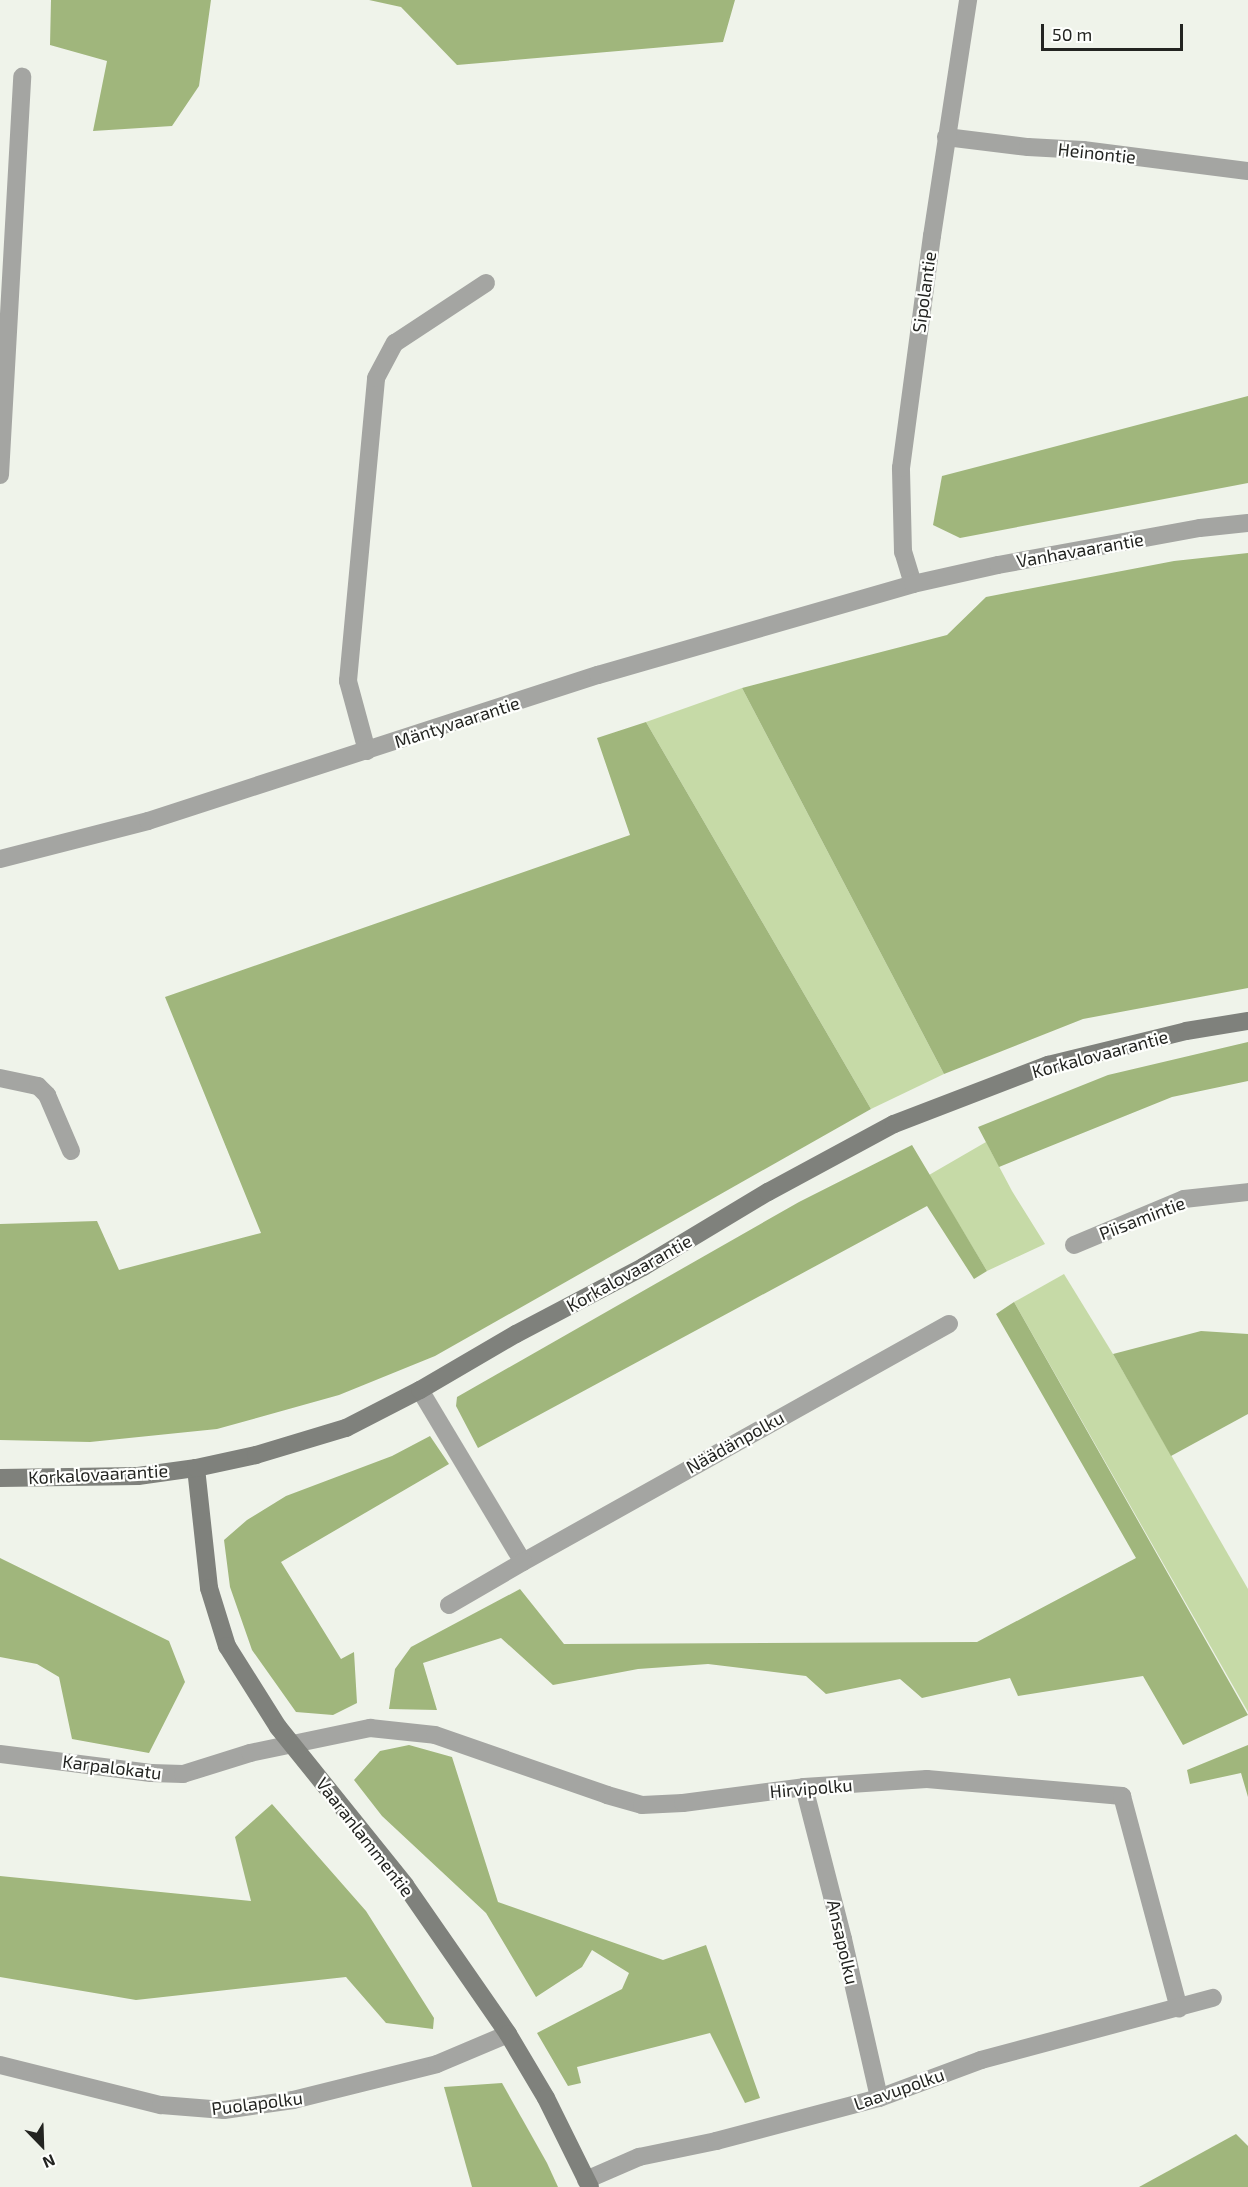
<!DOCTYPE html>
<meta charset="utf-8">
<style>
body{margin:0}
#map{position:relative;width:1248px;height:2187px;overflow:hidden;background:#eff3ea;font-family:"Exo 2",sans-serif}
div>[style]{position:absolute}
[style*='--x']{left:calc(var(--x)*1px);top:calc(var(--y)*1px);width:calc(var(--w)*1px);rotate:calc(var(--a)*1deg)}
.green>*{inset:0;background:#c6daa7}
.forest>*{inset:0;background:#a0b67c}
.street>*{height:18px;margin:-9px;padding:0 9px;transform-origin:9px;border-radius:9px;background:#a4a5a2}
.secondary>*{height:18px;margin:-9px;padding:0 9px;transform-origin:9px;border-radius:9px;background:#7f817c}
span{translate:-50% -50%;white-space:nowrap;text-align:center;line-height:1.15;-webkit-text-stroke:4.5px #fefffd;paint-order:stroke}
.street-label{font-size:18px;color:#232421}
.north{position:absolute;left:12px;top:2115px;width:60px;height:60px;-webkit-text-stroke:4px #fefffd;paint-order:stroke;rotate:157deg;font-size:16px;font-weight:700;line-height:24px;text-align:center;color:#232421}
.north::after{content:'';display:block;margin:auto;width:21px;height:27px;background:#232421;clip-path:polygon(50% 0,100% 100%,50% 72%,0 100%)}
.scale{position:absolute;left:1041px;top:24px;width:142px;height:27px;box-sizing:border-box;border:3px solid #232421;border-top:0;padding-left:8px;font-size:18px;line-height:21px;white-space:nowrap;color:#232421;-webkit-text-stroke:4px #fefffd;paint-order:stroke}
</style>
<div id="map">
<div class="green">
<i style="clip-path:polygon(742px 688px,944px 1074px,871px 1109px,646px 722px)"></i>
<i style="clip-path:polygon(986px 1142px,1012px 1191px,1045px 1244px,987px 1271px,929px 1175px)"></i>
<i style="clip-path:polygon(1064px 1274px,1113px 1354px,1248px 1589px,1248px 1712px,1014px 1302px)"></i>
</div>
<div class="forest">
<i style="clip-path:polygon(51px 0,211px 0,199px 86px,172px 126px,93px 131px,107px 61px,50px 45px)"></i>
<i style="clip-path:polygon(369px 0,735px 0,723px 42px,457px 65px,401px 7px)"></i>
<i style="clip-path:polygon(1248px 396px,1248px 483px,960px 538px,933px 525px,942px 476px)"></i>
<i style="clip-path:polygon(1248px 553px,1248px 988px,1083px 1019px,944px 1074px,742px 688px,947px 635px,986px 597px,1174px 561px)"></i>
<i style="clip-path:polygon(646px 722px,871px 1109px,435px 1356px,339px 1395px,217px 1429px,90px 1442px,0 1440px,0 1224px,97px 1221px,119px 1270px,261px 1233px,165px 997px,630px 835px,597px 738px)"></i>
<i style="clip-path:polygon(1248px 1042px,1248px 1081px,1172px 1097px,999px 1167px,978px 1127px,1108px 1075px)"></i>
<i style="clip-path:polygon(912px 1145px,987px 1271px,974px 1279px,927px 1206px,478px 1448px,456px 1406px,457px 1397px,799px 1202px)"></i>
<i style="clip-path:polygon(1014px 1302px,1248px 1715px,1183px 1745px,1143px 1676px,1018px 1696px,1010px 1678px,922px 1698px,900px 1679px,826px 1694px,806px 1676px,708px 1664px,638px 1669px,553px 1685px,501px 1638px,423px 1663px,437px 1710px,389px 1709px,395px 1669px,411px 1647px,520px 1589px,564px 1644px,977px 1642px,1136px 1558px,996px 1314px)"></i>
<i style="clip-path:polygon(1201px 1331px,1248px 1334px,1248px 1414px,1171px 1456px,1113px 1354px)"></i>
<i style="clip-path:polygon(430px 1436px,449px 1464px,281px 1562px,341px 1659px,354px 1652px,357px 1703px,333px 1715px,296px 1712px,252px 1650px,230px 1587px,224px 1540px,247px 1520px,286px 1496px,392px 1456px)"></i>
<i style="clip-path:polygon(0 1558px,169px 1641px,185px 1682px,149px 1753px,72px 1739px,59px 1677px,37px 1664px,0 1657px)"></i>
<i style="clip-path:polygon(409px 1745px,452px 1757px,498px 1902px,663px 1960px,706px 1945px,760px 2098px,745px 2103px,710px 2033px,577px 2067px,581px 2083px,568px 2086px,537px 2033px,622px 1989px,629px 1973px,592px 1950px,582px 1967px,536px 1997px,486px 1913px,382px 1816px,354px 1780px,380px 1751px)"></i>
<i style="clip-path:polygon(1248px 1745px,1248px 1797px,1241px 1773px,1190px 1784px,1187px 1770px)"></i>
<i style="clip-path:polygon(272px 1804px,366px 1911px,434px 2018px,433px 2029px,386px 2023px,346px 1977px,136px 2000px,0 1977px,0 1876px,251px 1901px,235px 1837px)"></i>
<i style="clip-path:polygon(502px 2083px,547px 2163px,558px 2187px,472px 2187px,444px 2087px)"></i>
<i style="clip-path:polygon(1236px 2134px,1248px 2146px,1248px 2187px,1139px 2187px)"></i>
</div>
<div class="street">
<i style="--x:946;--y:137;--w:83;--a:7"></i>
<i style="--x:1028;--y:147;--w:55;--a:3.1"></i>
<i style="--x:1083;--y:150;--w:166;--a:7.3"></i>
<i style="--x:0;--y:475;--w:399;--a:-86.8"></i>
<i style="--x:913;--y:584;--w:34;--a:-107"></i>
<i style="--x:903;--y:552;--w:84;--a:-91.4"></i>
<i style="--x:901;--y:468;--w:234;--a:-82.4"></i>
<i style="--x:932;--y:236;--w:239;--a:-81.3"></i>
<i style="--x:367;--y:751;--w:73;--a:-105.2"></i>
<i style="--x:348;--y:681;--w:304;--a:-84.7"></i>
<i style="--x:376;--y:378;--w:40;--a:-62"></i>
<i style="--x:395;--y:343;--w:109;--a:-33.4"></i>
<i style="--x:0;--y:859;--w:153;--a:-14.4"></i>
<i style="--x:148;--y:821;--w:473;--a:-18"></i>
<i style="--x:598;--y:675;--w:328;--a:-16.1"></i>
<i style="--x:913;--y:584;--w:87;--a:-12.6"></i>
<i style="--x:998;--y:565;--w:205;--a:-10.4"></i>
<i style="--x:1200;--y:528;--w:48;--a:-5.9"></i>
<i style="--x:0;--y:1078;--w:39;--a:12"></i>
<i style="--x:38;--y:1086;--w:13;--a:45"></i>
<i style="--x:47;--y:1095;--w:61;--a:66.8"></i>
<i style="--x:1074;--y:1245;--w:119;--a:-22.7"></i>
<i style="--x:1184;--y:1199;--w:64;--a:-6.2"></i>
<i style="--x:420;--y:1390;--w:200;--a:59.1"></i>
<i style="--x:523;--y:1562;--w:488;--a:-29.2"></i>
<i style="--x:449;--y:1605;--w:86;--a:-30.2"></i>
<i style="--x:0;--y:1754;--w:152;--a:7.2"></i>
<i style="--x:151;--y:1773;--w:32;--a:2"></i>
<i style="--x:183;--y:1774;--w:70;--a:-17.4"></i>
<i style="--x:250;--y:1753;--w:123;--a:-11.8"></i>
<i style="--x:370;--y:1728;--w:65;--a:6.1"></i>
<i style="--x:435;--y:1735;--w:182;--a:19.2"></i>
<i style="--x:607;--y:1795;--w:36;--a:16"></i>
<i style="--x:642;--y:1805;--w:41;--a:-2.8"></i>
<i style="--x:683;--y:1803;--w:122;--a:-7.5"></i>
<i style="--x:804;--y:1787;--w:123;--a:-3.7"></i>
<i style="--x:927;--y:1779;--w:196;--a:5"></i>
<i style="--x:1122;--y:1796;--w:220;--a:75"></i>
<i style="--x:804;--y:1787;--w:157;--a:75.6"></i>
<i style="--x:843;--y:1939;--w:163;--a:77.2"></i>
<i style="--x:0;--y:2065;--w:166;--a:14"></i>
<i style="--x:161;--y:2105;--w:63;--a:4.5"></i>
<i style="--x:224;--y:2110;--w:70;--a:-8.2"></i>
<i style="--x:293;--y:2100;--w:148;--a:-14"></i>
<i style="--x:437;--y:2064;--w:77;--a:-22.9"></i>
<i style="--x:586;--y:2180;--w:58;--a:-23.5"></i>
<i style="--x:639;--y:2157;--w:79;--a:-11.7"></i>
<i style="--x:716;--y:2141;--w:169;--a:-14.8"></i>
<i style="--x:879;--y:2098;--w:109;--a:-20.4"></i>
<i style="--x:981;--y:2060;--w:240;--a:-15"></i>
</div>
<div class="secondary">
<i style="--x:196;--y:1468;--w:121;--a:83.8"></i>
<i style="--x:209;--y:1588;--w:61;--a:72.8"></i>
<i style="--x:227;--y:1646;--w:96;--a:57.8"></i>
<i style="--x:278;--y:1727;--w:203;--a:51.2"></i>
<i style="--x:405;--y:1885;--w:181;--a:55.3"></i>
<i style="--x:508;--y:2034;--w:74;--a:59.3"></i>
<i style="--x:546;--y:2098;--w:99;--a:63.7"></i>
<i style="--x:0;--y:1478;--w:138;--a:-0.8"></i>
<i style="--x:138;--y:1476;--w:59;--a:-7.9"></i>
<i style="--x:196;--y:1468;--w:61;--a:-12.2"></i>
<i style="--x:256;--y:1455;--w:94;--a:-16.7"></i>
<i style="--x:346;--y:1428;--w:83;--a:-27.2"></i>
<i style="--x:420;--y:1390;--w:111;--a:-30.3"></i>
<i style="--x:516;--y:1334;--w:144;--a:-27.8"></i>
<i style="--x:643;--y:1267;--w:146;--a:-31"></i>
<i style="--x:768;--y:1192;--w:143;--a:-28.4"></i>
<i style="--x:894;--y:1124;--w:165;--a:-21"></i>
<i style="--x:1048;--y:1065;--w:142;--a:-13.8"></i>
<i style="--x:1186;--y:1031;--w:63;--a:-9.2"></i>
</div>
<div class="street-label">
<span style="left:1097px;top:153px;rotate:6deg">Heinontie</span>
<span style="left:924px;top:292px;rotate:-82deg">Sipolantie</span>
<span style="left:1080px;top:550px;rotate:-10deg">Vanhavaarantie</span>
<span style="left:457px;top:722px;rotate:-18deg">Mäntyvaarantie</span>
<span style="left:1100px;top:1054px;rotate:-15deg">Korkalovaarantie</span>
<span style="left:1142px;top:1218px;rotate:-21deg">Piisamintie</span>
<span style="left:629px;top:1273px;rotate:-29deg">Korkalovaarantie</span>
<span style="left:735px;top:1442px;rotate:-29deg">Näädänpolku</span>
<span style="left:98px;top:1474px;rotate:-3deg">Korkalovaarantie</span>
<span style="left:112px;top:1767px;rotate:7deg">Karpalokatu</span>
<span style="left:811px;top:1788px;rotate:-5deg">Hirvipolku</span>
<span style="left:365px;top:1837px;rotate:52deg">Vaaranlammentie</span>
<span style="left:843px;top:1942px;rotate:77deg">Ansapolku</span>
<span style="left:899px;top:2089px;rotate:-19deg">Laavupolku</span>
<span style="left:257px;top:2103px;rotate:-7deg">Puolapolku</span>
</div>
<div class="north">N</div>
<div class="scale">50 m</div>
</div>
